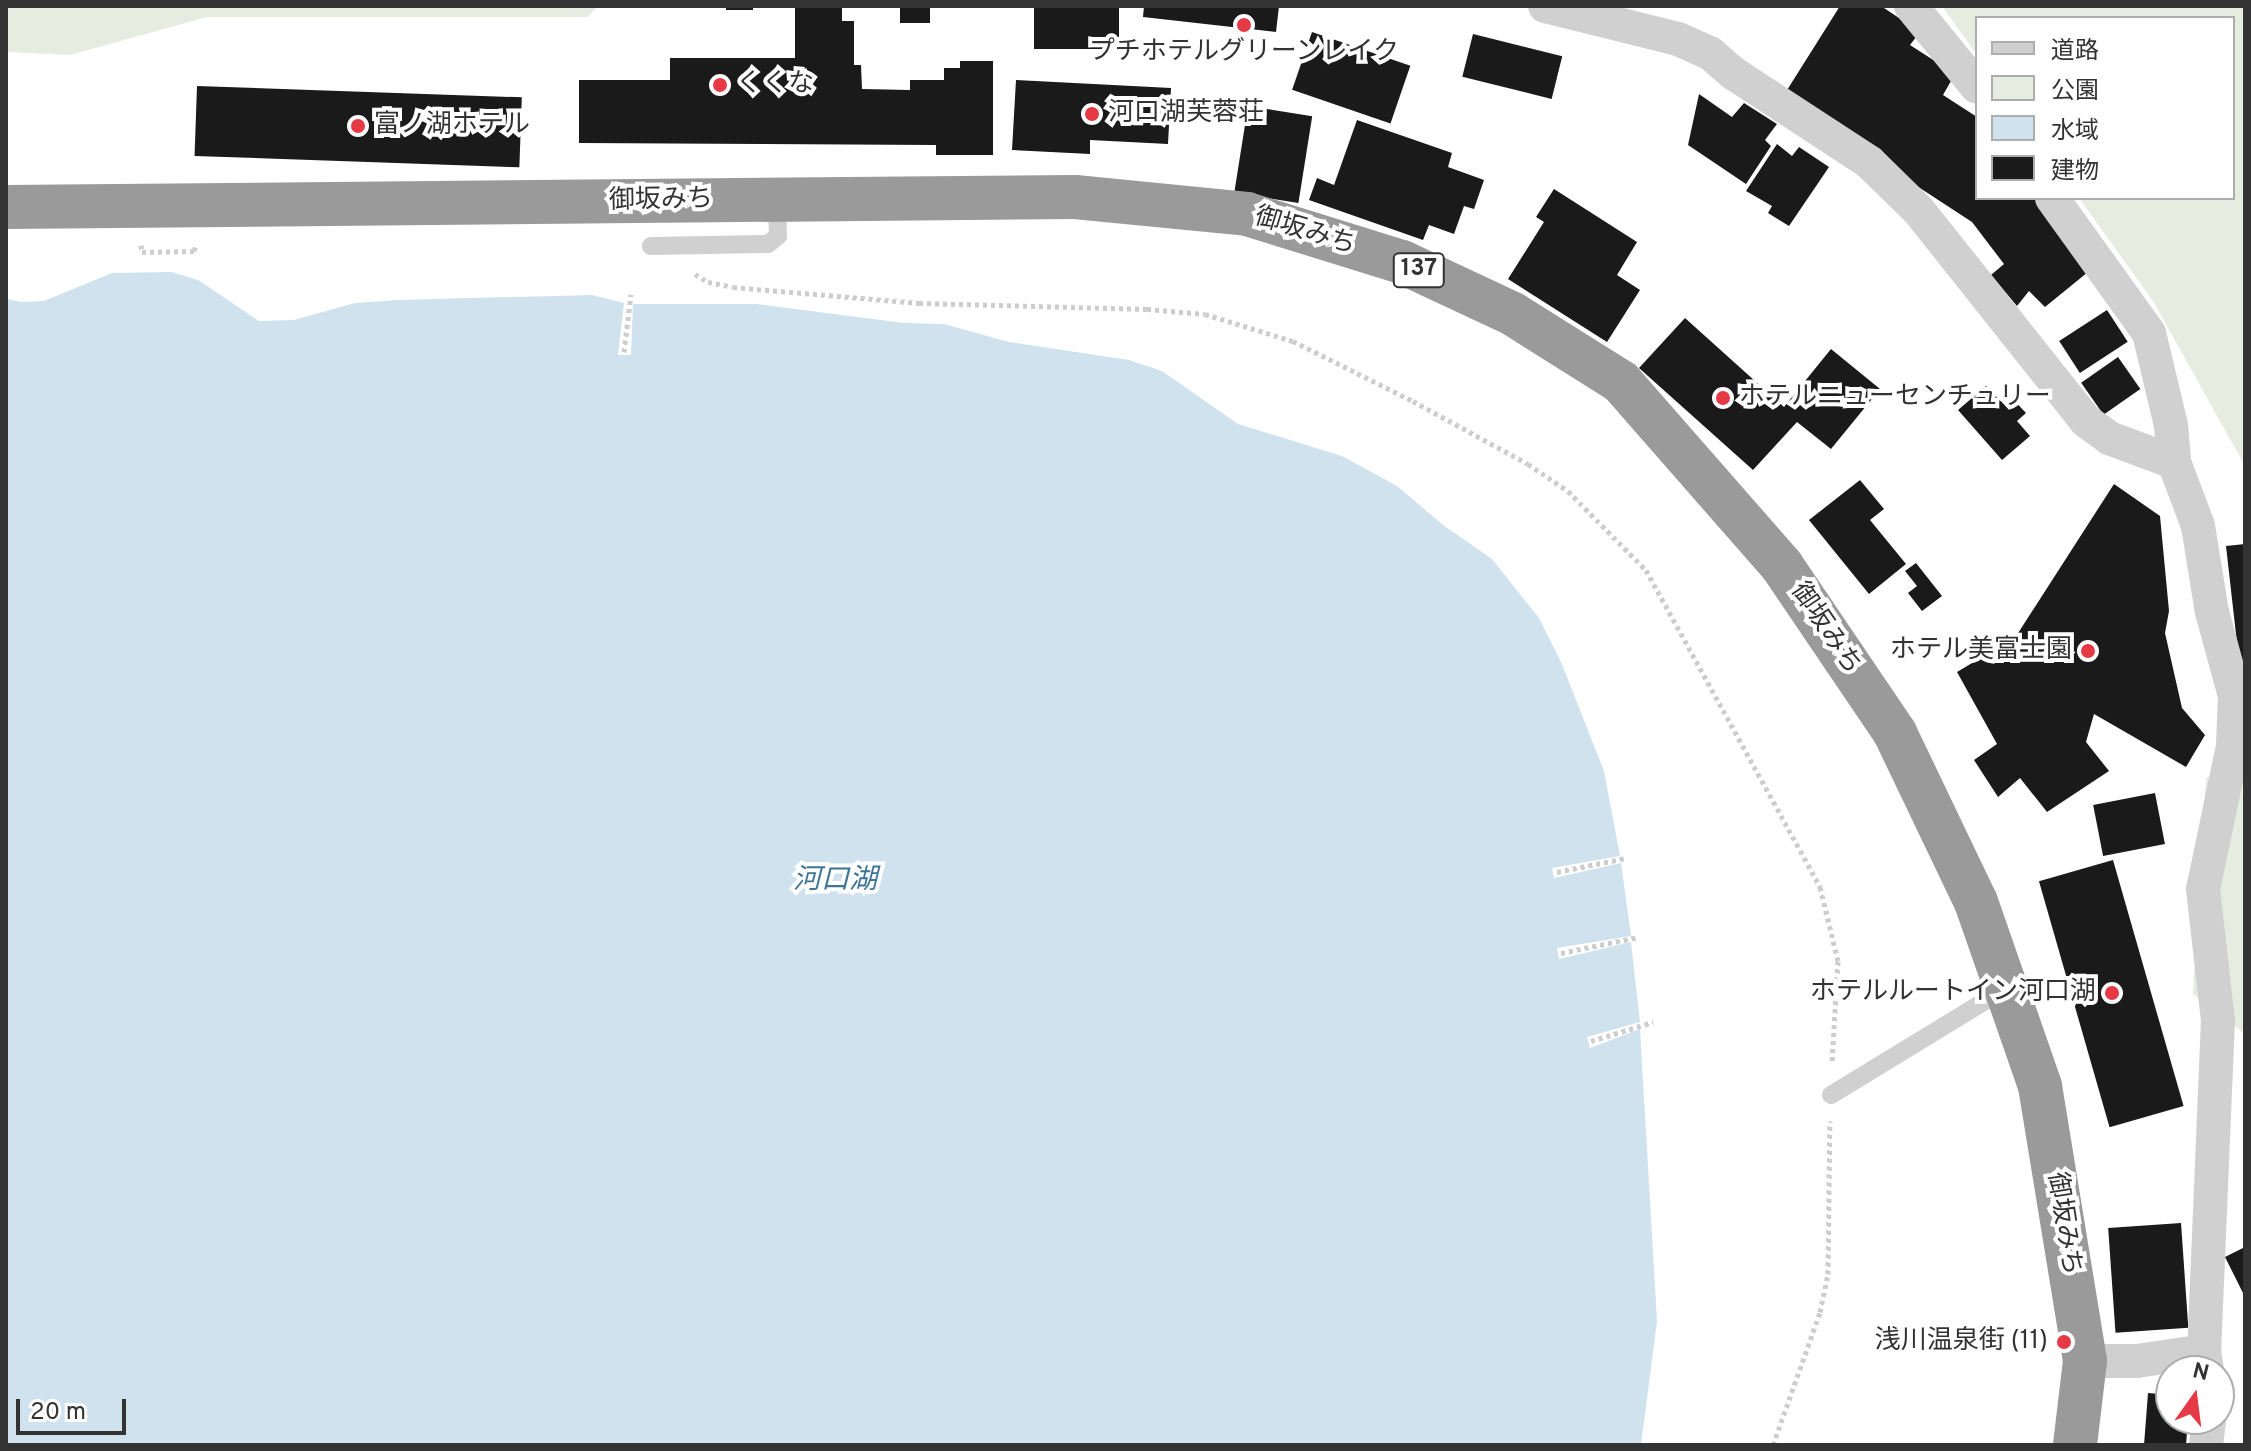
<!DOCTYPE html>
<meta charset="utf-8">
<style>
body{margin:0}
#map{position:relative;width:2251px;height:1451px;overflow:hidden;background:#fff;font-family:Overpass,"Noto Sans JP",sans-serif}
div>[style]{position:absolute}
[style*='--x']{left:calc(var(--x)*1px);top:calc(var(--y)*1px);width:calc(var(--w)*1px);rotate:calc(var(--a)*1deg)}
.green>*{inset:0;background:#e6ecdf}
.water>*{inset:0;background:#cfe2ee}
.building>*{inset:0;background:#1a1a1a;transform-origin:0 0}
.path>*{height:5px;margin-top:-2.5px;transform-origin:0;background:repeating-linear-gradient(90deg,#cdcdcd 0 4px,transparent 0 8px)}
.lane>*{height:18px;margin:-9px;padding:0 9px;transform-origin:9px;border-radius:9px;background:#d0d0d0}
.street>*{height:34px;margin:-17px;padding:0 17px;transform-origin:17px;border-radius:17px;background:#d0d0d0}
.highway>*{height:44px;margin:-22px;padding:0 22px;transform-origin:22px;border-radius:22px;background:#9a9a9a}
.dots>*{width:22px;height:22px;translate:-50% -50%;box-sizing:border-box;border:4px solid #fff;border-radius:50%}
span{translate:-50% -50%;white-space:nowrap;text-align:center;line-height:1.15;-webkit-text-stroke:8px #fff;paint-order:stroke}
.shield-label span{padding:2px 6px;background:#fff;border:2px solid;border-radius:6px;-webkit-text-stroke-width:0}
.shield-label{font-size:24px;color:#333;font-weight:700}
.poi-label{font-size:26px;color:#333}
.left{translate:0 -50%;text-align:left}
.right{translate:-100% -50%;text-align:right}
.street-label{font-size:26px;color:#333}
.water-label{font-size:28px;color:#3f7597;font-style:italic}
.frame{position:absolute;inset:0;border:8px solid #333;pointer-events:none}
.legend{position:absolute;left:1975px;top:16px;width:260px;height:184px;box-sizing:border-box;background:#fff;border:2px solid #adadad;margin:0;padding:10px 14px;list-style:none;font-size:24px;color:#333}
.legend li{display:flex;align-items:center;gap:16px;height:40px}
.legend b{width:40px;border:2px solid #adadad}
.north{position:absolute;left:2155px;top:1355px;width:80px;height:80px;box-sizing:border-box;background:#fff;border:2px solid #adadad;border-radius:50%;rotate:14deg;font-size:22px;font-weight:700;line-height:32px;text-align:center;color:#333}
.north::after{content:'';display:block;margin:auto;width:28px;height:36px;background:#e63946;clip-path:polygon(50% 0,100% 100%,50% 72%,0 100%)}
.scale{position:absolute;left:16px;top:1399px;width:110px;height:36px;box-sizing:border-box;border:4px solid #333;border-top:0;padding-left:10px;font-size:24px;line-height:28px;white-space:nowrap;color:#333;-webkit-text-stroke:6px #fff;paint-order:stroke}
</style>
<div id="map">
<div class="green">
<i style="clip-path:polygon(6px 6px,599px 6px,587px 17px,207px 17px,70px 55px,6px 52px)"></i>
<i style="clip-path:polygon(1942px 6px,2245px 6px,2245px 466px,2153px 301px,2079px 198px,2233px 198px,2233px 18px,1977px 18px,1977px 55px)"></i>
<i style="clip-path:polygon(2245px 758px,2245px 1034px,2193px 994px,2206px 778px)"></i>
</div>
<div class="water">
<i style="clip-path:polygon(172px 272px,198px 280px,259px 321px,294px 320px,355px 303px,397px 300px,592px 295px,624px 303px,618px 355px,631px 355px,633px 304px,756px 304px,904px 323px,944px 324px,1009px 342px,1129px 360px,1162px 371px,1238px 424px,1342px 456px,1397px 486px,1443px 525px,1492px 559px,1539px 618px,1561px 662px,1604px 771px,1620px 856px,1552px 868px,1554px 878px,1621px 863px,1631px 936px,1557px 948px,1559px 959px,1631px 942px,1640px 1022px,1587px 1037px,1590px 1048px,1640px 1029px,1657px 1321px,1641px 1445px,6px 1445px,6px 299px,22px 302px,44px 301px,112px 273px)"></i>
</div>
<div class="building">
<i style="left:726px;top:6px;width:27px;height:4px"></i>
<i style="clip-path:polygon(795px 6px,842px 6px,842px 21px,854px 21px,854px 65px,861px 65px,862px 89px,910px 90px,910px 80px,944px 80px,944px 68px,960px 68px,960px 61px,993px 61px,993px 155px,936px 155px,936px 145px,579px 143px,579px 80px,670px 80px,670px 58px,795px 58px)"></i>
<i style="left:900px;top:6px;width:30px;height:17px"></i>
<i style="left:1034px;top:6px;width:85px;height:43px"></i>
<i style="clip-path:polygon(1144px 6px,1279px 6px,1276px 32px,1143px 17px)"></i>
<i style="clip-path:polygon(1840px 6px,1881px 6px,1920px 32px,1910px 45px,1955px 74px,1943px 95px,1977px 117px,1977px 198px,2044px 198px,2088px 272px,2045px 307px,2029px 291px,2017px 306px,1991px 275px,2004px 264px,1972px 222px,1782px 98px)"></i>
<i style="left:1312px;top:32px;width:104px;height:61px;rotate:19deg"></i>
<i style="left:1473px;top:34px;width:92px;height:44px;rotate:14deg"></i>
<i style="clip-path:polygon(1016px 80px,1171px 88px,1168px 144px,1090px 140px,1090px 154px,1012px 150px)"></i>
<i style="left:197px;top:86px;width:325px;height:70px;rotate:2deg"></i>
<i style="clip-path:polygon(1699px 94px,1732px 117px,1744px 103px,1777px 124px,1765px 140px,1771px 146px,1746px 184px,1688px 145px)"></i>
<i style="left:1248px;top:106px;width:65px;height:88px;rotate:9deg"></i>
<i style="clip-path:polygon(1357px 120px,1452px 153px,1448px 167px,1484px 180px,1474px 209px,1464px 206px,1454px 234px,1429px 225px,1423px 240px,1309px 200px,1317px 178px,1334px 185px)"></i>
<i style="clip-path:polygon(1777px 144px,1792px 156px,1799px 147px,1829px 167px,1789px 226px,1768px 213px,1772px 206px,1746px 191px)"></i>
<i style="clip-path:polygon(1554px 189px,1637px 242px,1617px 275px,1640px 290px,1607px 342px,1508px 279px,1544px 222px,1536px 217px)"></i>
<i style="left:2107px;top:310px;width:38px;height:57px;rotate:57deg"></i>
<i style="clip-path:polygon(1685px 318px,1784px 407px,1831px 349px,1880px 389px,1831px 449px,1797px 422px,1753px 470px,1639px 368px)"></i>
<i style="left:2118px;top:357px;width:39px;height:45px;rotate:55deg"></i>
<i style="clip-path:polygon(1986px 386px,2000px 401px,2008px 394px,2026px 413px,2017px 421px,2030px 436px,2002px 460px,1958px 410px)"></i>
<i style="clip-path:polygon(1860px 480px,1884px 509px,1870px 520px,1906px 564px,1869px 594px,1809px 520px)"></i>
<i style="clip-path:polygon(2114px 484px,2160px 516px,2169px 611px,2165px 633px,2182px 708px,2205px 735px,2186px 767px,2094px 714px,2086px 742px,2109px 771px,2047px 812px,2020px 778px,1998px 797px,1974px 760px,1997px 744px,1957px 672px,1999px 647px,2004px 655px)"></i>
<i style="clip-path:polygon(2245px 544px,2245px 696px,2243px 696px,2226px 546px)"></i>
<i style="clip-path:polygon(1916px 563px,1942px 596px,1922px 611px,1908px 593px,1917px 586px,1905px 571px)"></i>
<i style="left:2155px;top:793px;width:52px;height:63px;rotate:79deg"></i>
<i style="left:2113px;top:860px;width:256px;height:77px;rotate:74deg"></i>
<i style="left:2181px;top:1223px;width:105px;height:73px;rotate:86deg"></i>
<i style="clip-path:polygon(2245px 1247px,2245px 1297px,2225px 1257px)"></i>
<i style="clip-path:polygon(2148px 1393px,2171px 1395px,2171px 1419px,2188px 1419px,2186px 1445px,2144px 1445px)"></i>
</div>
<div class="path">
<i style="--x:141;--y:245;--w:7;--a:82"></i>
<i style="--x:142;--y:252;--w:52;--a:-1.1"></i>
<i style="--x:194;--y:251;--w:7;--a:-74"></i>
<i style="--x:695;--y:274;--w:15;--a:32"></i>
<i style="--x:708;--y:282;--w:25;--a:11"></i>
<i style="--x:733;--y:287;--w:187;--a:4.9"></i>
<i style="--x:919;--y:303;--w:228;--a:1.5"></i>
<i style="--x:1147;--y:309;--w:58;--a:4.9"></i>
<i style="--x:1205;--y:314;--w:92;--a:17.1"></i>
<i style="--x:1293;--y:341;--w:134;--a:26.6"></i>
<i style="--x:1413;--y:401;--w:131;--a:28.7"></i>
<i style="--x:1528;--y:464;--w:48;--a:34"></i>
<i style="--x:1568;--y:491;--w:111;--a:45.4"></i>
<i style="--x:1646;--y:570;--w:362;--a:61.2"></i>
<i style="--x:1820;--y:887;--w:76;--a:76.3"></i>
<i style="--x:1838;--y:961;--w:102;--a:93.4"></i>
<i style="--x:624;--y:352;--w:58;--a:-83.1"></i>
<i style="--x:1557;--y:872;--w:70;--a:-11.5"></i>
<i style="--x:1561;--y:953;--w:79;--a:-11.7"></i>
<i style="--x:1591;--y:1041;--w:65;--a:-17"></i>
<i style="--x:1773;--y:1445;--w:141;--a:-70.5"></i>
<i style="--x:1820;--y:1312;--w:39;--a:-78"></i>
<i style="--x:1828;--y:1274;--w:153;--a:-89.3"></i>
</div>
<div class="lane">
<i style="--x:651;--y:246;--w:117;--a:-1"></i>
<i style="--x:768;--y:244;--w:13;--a:-39"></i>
<i style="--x:778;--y:236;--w:36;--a:-92"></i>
<i style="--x:1831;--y:1095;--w:205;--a:-31.4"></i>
</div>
<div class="street">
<i style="--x:1545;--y:6;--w:137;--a:13.9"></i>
<i style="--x:1678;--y:39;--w:36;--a:24"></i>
<i style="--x:1711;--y:54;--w:29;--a:41"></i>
<i style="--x:1733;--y:73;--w:163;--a:33.2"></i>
<i style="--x:1869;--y:162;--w:70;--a:44.4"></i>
<i style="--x:1919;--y:211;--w:268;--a:51.5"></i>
<i style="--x:2086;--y:421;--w:29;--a:36"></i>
<i style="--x:2109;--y:438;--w:69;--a:20.3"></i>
<i style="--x:1911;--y:6;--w:104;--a:50.8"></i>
<i style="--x:2052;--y:198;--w:166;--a:54.3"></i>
<i style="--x:2149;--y:333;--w:95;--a:76.6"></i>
<i style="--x:2171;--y:425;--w:37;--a:85"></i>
<i style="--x:2174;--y:462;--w:68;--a:69.4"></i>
<i style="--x:2198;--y:526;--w:87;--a:80.8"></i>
<i style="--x:2212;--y:612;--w:87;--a:74.7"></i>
<i style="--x:2235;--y:696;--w:50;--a:92.3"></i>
<i style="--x:2233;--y:746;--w:146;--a:101.8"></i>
<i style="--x:2203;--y:889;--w:132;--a:83.5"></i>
<i style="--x:2218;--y:1020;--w:331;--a:92.4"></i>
<i style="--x:2204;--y:1351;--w:20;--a:81"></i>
<i style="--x:2085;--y:1361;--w:52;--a:0"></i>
<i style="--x:2137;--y:1361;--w:68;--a:-8.5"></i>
<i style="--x:2206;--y:1445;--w:26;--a:-83"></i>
</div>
<div class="highway">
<i style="--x:6;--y:207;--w:1069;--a:-0.54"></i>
<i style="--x:1075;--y:197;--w:173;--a:5.6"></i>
<i style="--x:1247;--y:214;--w:162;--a:17.2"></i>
<i style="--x:1402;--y:262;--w:123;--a:25.1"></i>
<i style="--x:1513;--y:314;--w:128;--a:32.2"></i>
<i style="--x:1621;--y:382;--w:244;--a:48.8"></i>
<i style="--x:1782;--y:566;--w:202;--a:55.9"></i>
<i style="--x:1895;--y:733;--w:187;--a:64.4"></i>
<i style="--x:1976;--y:902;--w:195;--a:70.8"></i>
<i style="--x:2040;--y:1086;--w:279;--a:80.7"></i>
<i style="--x:2085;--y:1361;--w:85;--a:96.8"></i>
</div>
<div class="dots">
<i style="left:1244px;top:25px;background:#e63946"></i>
<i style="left:720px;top:85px;background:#e63946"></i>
<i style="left:1092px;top:114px;background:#e63946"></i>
<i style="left:358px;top:126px;background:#e63946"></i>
<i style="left:1723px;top:398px;background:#e63946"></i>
<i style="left:2088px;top:651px;background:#e63946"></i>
<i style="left:2112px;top:993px;background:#e63946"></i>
<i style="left:2064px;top:1342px;background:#e63946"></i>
</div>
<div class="shield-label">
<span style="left:1419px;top:270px">137</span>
</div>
<div class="poi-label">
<span style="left:1244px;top:53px">プチホテルグリーンレイク</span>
<span class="left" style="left:736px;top:85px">くくな</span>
<span class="left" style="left:1108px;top:114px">河口湖芙蓉荘</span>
<span class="left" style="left:374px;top:126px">富ノ湖ホテル</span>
<span class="left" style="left:1739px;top:398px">ホテルニューセンチュリー</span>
<span class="right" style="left:2072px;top:651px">ホテル美富士園</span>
<span class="right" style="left:2096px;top:993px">ホテルルートイン河口湖</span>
<span class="right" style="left:2048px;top:1342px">浅川温泉街 (11)</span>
</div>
<div class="street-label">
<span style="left:661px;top:201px;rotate:-1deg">御坂みち</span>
<span style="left:1305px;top:232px;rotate:17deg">御坂みち</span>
<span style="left:1825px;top:629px;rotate:56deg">御坂みち</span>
<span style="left:2063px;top:1224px;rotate:81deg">御坂みち</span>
</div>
<div class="water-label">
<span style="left:835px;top:881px">河口湖</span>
</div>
<div class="frame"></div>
<ul class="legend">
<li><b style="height:10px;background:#d0d0d0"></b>道路</li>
<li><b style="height:22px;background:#e6ecdf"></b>公園</li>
<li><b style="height:22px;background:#cfe2ee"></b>水域</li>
<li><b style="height:22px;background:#1a1a1a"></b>建物</li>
</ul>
<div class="north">N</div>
<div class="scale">20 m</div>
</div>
